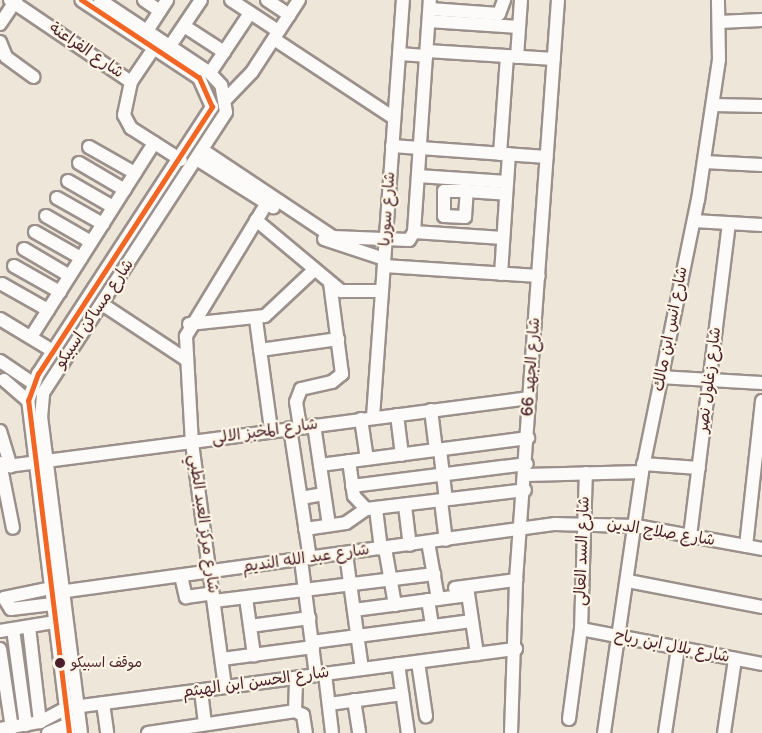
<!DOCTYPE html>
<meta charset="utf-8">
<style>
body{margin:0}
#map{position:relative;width:762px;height:733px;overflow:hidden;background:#eee6d9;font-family:"Balsamiq Sans","Playpen Sans Arabic",sans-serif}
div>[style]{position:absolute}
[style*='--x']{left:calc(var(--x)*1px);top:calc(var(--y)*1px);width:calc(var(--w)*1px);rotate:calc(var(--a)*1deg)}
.roads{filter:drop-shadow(2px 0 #9b908b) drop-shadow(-2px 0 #9b908b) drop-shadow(0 2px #9b908b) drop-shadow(0 -2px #9b908b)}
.minor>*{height:12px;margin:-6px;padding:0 6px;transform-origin:6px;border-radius:6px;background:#fcfbf9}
.bus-1>*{height:4.5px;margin:-2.25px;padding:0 2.25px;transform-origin:2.25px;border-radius:2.25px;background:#f26522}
.dots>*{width:16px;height:16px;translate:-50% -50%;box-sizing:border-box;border:3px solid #fcf5e5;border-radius:50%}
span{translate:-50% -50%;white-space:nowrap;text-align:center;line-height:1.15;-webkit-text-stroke:4.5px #fcf5e5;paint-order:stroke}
.bus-label{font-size:14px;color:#4a1f2b}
.left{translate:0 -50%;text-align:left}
.street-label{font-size:16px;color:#4a1f2b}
</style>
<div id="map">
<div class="roads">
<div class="minor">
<i style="--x:10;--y:0;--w:146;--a:34.1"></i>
<i style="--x:144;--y:0;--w:19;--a:35"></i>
<i style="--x:231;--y:0;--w:56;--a:33.4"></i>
<i style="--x:267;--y:0;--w:27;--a:34"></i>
<i style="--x:430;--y:9;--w:69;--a:4.1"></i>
<i style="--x:499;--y:14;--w:15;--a:-70"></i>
<i style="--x:429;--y:21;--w:90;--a:3.8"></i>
<i style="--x:719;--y:22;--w:43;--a:-2.7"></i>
<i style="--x:0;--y:24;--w:29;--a:-56"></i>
<i style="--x:184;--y:26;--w:48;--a:33"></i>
<i style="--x:147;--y:31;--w:37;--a:-57"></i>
<i style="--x:274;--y:39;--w:144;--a:33.4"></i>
<i style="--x:0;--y:42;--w:16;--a:68"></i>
<i style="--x:6;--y:57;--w:34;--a:36"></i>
<i style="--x:170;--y:46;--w:55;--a:-56"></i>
<i style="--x:154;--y:48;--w:41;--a:124.1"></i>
<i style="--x:131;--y:82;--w:34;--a:102"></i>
<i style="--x:124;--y:115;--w:15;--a:62"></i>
<i style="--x:131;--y:128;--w:59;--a:32.6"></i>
<i style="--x:427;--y:51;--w:127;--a:3.6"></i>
<i style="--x:399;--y:54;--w:27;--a:4"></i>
<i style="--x:517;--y:57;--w:57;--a:-86"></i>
<i style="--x:210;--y:73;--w:72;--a:-56.3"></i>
<i style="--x:226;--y:99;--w:37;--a:-46"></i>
<i style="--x:252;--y:72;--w:86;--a:-56.9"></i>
<i style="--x:713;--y:105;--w:49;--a:1.2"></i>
<i style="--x:392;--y:146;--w:155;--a:4.1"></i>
<i style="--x:89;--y:147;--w:53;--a:29.5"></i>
<i style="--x:204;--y:151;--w:155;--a:33.7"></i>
<i style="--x:333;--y:237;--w:76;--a:2.3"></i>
<i style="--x:409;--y:240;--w:9;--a:-58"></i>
<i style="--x:414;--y:232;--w:233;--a:-86.1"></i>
<i style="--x:500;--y:154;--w:98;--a:-85.9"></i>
<i style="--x:198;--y:160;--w:89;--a:32.1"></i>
<i style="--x:704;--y:162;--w:58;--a:3"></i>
<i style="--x:79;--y:163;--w:53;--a:30.4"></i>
<i style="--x:418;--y:176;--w:89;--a:3.9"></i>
<i style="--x:68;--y:181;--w:52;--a:30"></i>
<i style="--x:467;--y:191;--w:23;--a:180"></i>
<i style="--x:444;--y:191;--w:25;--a:90"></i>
<i style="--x:444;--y:216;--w:21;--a:3"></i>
<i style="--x:465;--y:217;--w:26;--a:-86"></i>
<i style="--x:467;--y:191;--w:39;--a:4"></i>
<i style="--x:57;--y:198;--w:53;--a:29.5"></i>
<i style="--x:46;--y:216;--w:52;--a:30"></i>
<i style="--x:256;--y:220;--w:111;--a:39.9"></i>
<i style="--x:341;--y:291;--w:41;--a:0"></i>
<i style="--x:694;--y:221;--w:68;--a:3.4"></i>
<i style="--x:35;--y:232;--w:53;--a:29.5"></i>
<i style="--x:414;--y:232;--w:89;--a:3.9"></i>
<i style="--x:324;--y:239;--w:63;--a:18.4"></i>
<i style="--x:24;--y:249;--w:53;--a:30.4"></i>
<i style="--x:14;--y:266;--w:53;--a:29.5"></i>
<i style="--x:384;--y:266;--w:155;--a:3.7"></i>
<i style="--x:501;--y:274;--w:120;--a:-86.2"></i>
<i style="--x:2;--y:284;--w:53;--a:29.5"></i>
<i style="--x:102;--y:304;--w:102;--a:33.4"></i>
<i style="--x:0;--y:319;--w:62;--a:31.1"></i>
<i style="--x:256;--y:320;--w:111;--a:82.2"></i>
<i style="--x:189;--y:324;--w:76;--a:-6"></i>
<i style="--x:265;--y:316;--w:66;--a:-43.2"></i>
<i style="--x:31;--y:337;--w:230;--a:-57.6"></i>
<i style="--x:260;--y:350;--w:79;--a:-8"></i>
<i style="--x:0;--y:361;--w:40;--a:34"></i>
<i style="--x:661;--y:377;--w:101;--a:3.4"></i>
<i style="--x:4;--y:380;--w:32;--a:41"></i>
<i style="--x:431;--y:410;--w:40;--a:82.9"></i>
<i style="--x:397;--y:415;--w:40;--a:82.9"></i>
<i style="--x:373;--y:417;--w:418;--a:-85.9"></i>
<i style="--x:361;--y:419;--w:40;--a:81.5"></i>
<i style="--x:314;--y:425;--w:101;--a:81.5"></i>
<i style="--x:300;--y:427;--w:25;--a:-99"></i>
<i style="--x:296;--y:402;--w:14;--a:-69"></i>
<i style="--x:301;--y:389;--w:32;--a:-13"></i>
<i style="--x:332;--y:382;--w:13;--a:-39"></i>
<i style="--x:342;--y:374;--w:92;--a:-97.5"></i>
<i style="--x:290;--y:428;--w:132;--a:81.3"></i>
<i style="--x:0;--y:431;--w:37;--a:73"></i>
<i style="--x:440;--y:450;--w:50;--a:83.2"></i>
<i style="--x:349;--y:461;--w:35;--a:82"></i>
<i style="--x:354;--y:496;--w:18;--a:47"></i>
<i style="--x:366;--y:509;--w:160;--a:-6.8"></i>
<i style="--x:0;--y:463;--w:66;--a:78.7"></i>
<i style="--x:643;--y:464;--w:56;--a:4.1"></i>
<i style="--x:320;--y:465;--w:210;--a:-7.4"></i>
<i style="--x:0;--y:467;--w:534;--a:-7.42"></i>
<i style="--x:526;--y:475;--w:116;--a:-1.5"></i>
<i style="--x:352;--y:486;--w:176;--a:-7.2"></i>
<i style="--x:301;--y:498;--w:23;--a:-10"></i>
<i style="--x:441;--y:501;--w:39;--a:83"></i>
<i style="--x:405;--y:506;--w:39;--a:83"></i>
<i style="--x:376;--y:509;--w:40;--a:82.9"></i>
<i style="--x:305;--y:529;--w:41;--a:-8.3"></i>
<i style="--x:346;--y:523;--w:24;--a:-35"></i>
<i style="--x:690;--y:536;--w:315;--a:-82.9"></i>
<i style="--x:428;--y:542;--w:58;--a:80"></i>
<i style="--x:746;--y:546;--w:146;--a:-83.7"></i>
<i style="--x:385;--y:548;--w:58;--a:80"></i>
<i style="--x:346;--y:554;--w:116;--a:82.1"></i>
<i style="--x:301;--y:560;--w:116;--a:82.6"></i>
<i style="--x:181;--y:576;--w:22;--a:77"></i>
<i style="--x:186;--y:597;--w:27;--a:-8"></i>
<i style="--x:628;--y:581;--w:136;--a:11"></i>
<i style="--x:467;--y:587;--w:68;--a:81.5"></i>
<i style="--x:51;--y:588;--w:48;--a:168"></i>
<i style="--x:4;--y:598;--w:13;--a:58"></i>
<i style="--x:11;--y:609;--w:42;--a:-6.8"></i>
<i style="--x:455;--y:588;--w:62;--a:-7.5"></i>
<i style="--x:59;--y:592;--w:501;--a:-7.81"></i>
<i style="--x:555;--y:524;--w:81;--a:1.4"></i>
<i style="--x:636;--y:526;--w:128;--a:10.3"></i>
<i style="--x:246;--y:598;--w:58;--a:82"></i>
<i style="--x:428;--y:600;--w:26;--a:81"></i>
<i style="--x:214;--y:601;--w:222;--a:-7"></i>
<i style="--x:354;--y:610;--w:115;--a:-7.5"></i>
<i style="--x:250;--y:626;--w:60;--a:-7.7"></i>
<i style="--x:29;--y:627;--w:96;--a:83.4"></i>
<i style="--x:13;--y:629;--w:97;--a:82.3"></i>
<i style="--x:581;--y:629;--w:184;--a:10.9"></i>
<i style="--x:0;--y:631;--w:56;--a:-9.3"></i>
<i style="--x:312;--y:642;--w:161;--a:-7.5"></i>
<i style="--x:0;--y:649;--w:80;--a:81.4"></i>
<i style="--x:222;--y:659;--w:92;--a:-7.5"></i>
<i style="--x:418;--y:662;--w:55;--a:81.6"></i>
<i style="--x:398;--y:664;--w:70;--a:81.8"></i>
<i style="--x:325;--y:674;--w:59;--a:83.2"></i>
<i style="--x:225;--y:687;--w:245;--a:-97.7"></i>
<i style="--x:192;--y:444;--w:108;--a:-93.2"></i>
<i style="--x:186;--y:336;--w:156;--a:-58.7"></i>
<i style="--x:201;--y:691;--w:33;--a:83"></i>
<i style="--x:354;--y:700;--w:33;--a:81"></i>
<i style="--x:103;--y:703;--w:30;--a:82"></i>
<i style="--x:329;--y:704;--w:74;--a:-7.8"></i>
<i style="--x:295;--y:711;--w:33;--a:-88"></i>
<i style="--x:569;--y:719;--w:91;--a:-82.4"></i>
<i style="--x:581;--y:629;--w:156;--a:-88.2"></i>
<i style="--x:0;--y:729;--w:41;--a:-9.9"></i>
<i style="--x:40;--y:722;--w:30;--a:-28"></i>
<i style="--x:66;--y:708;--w:454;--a:-7.5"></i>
<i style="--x:48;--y:733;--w:28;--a:-23"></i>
<i style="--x:69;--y:733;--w:335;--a:-97"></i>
<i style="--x:28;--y:401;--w:29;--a:-70"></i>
<i style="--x:38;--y:374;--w:319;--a:-56.9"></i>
<i style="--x:212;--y:107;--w:32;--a:-114"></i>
<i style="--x:199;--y:78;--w:141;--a:-146.5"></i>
<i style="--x:81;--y:733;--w:318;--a:-97.2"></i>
<i style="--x:41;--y:418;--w:25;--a:-85"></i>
<i style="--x:43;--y:393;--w:335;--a:-56.9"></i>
<i style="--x:226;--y:112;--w:27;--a:-100"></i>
<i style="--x:221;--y:85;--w:16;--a:-133"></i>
<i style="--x:210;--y:73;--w:132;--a:-146.4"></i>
<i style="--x:148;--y:733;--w:149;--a:-8.5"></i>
<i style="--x:295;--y:711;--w:9;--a:27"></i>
<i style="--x:303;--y:715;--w:18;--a:81"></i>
<i style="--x:511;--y:733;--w:153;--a:-88.1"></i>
<i style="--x:516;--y:580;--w:582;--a:-85.86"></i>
<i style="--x:604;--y:733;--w:264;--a:-81.7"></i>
<i style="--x:642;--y:472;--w:278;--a:-78.4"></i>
<i style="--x:698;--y:200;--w:142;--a:-81.5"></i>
<i style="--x:719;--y:60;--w:60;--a:-91"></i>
<i style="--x:665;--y:733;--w:86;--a:-81.3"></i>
<i style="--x:724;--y:733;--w:75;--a:-81.5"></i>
</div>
</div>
<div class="bus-1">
<i style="--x:69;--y:733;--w:335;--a:-97"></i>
<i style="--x:28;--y:401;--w:29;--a:-70"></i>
<i style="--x:38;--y:374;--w:319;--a:-56.9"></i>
<i style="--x:212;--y:107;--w:32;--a:-114"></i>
<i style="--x:199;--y:78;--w:141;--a:-146.5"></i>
</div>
<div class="dots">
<i style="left:60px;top:663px;background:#4a1f2b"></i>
</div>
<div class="bus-label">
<span class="left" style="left:71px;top:663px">موقف اسبيكو</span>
</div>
<div class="street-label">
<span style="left:86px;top:51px;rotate:34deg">شارع الفراعنة</span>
<span style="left:388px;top:209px;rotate:-86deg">شارع سوريا</span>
<span style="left:95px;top:314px;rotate:-56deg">شارع مساكن اسبيكو</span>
<span style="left:671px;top:329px;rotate:-79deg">شارع انس ابن مالك</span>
<span style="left:532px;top:367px;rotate:-86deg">شارع الجهد 66</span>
<span style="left:710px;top:380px;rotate:-83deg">شارع زغلول نصر</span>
<span style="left:265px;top:432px;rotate:-8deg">شارع المخبز الالى</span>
<span style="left:203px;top:524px;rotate:82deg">شارع مركز العبد الطبي</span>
<span style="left:661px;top:533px;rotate:9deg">شارع صلاح الدين</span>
<span style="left:583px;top:551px;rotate:-88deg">شارع السد العالى</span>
<span style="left:306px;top:559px;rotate:-8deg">شارع عبد الله النديم</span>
<span style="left:672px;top:647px;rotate:11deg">شارع بلال ابن رباح</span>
<span style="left:256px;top:683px;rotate:-8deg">شارع الحسن ابن الهيثم</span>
</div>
</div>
